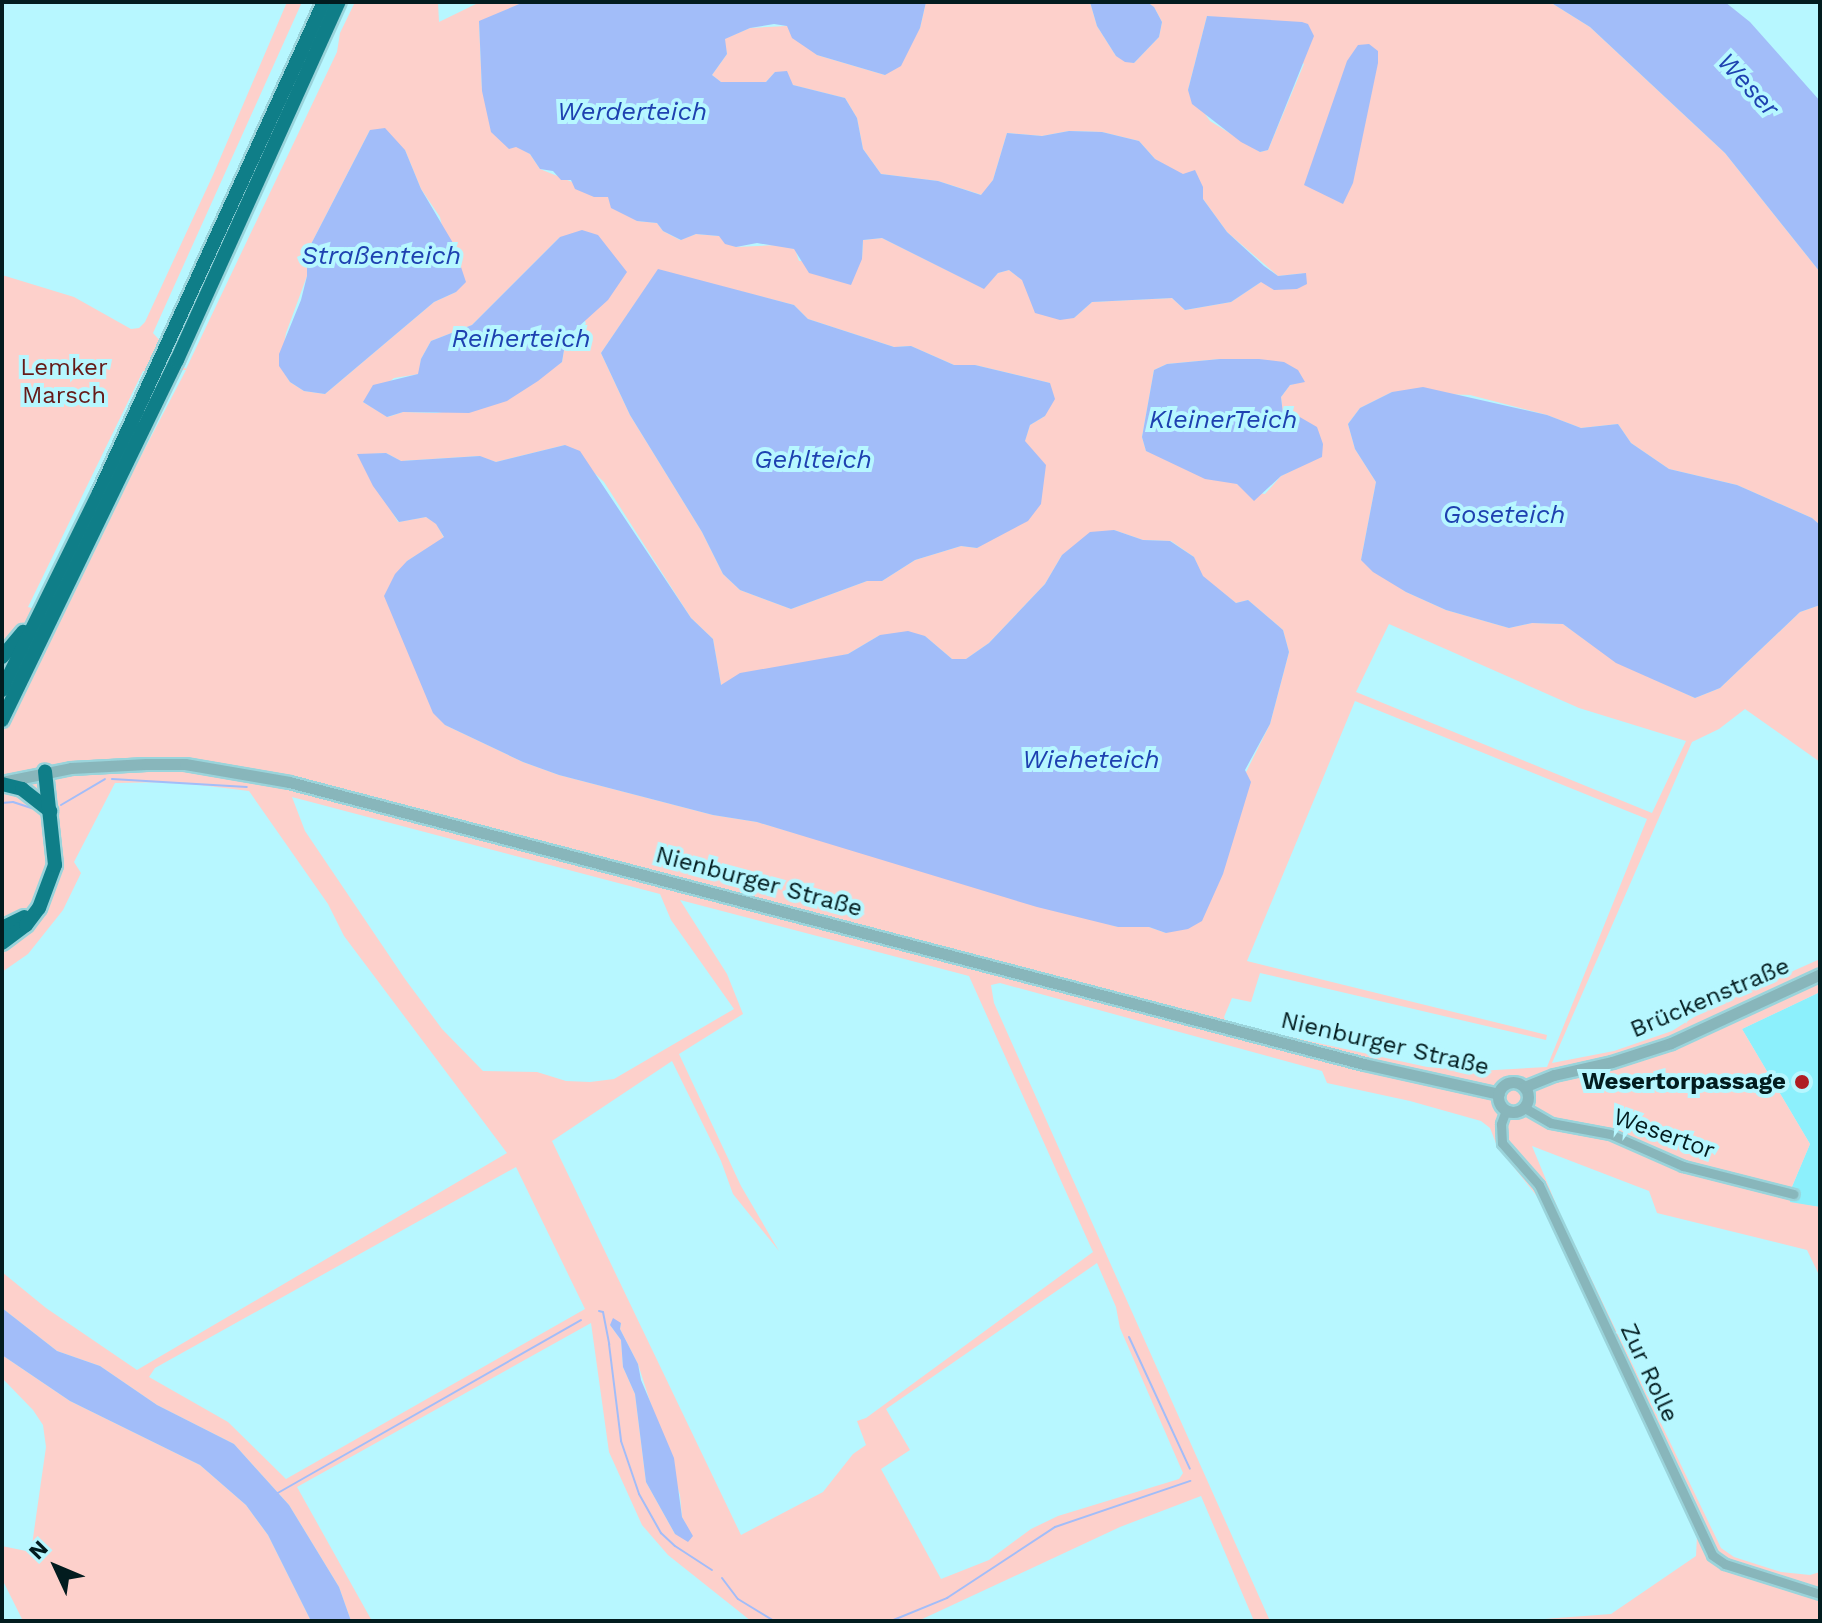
<!DOCTYPE html>
<meta charset="utf-8">
<style>
body{margin:0}
#map{position:relative;width:1822px;height:1623px;overflow:hidden;background:#b7f7ff;font-family:"Work Sans",sans-serif}
div>[style]{position:absolute}
[style*='--x']{left:calc(var(--x)*1px);top:calc(var(--y)*1px);width:calc(var(--w)*1px);rotate:calc(var(--a)*1deg)}
.built>*{inset:0;background:#8cf0fc}
.green>*{inset:0;background:#fdd0cb}
.water>*{inset:0;background:#a2bdf9}
.stream>*{height:2px;margin:-1px;padding:0 1px;transform-origin:1px;border-radius:1px;background:#a2bdf9}
.roads{filter:drop-shadow(2px 0 #9ad4db) drop-shadow(-2px 0 #9ad4db) drop-shadow(0 2px #9ad4db) drop-shadow(0 -2px #9ad4db)}
.minor>*{height:9px;margin:-4.5px;padding:0 4.5px;transform-origin:4.5px;border-radius:4.5px;background:#88b6bb}
.tertiary>*{height:11px;margin:-5.5px;padding:0 5.5px;transform-origin:5.5px;border-radius:5.5px;background:#88b6bb}
.tertiary>.ring{margin:-5.5px;padding:0;box-sizing:content-box;background:none;border:11px solid #88b6bb;border-radius:50%}
.trunk>*{height:14px;margin:-7px;padding:0 7px;transform-origin:7px;border-radius:7px;background:#0f7e88}
.dots>*{width:22px;height:22px;translate:-50% -50%;box-sizing:border-box;border:4px solid #b7f7ff;border-radius:50%}
span{translate:-50% -50%;white-space:nowrap;text-align:center;line-height:1.15;-webkit-text-stroke:8px #b7f7ff;paint-order:stroke}
.park-label{font-size:24px;color:#661a19}
.street-label{font-size:24px;color:#021c1f}
.poi-label{font-size:24px;color:#021c1f;font-weight:700}
.right{translate:-100% -50%;text-align:right}
.water-label{font-size:26px;color:#1e41b0;font-style:italic}
.frame{position:absolute;inset:0;border:4px solid #021c1f;pointer-events:none}
.north{position:absolute;left:16px;top:1527px;width:80px;height:80px;-webkit-text-stroke:6px #b7f7ff;paint-order:stroke;rotate:314deg;font-size:22px;font-weight:700;line-height:32px;text-align:center;color:#021c1f}
.north::after{content:'';display:block;margin:auto;width:28px;height:36px;background:#021c1f;clip-path:polygon(50% 0,100% 100%,50% 72%,0 100%)}
</style>
<div id="map">
<div class="built">
<i style="clip-path:polygon(1820px 992px,1820px 1207px,1790px 1203px,1791px 1189px,1810px 1144px,1742px 1029px)"></i>
</div>
<div class="green">
<i style="clip-path:polygon(evenodd,287px 2px,302px 2px,153px 333px,186px 369px,337px 52px,340px 33px,355px 2px,438px 2px,439px 22px,480px 2px,524px 2px,479px 22px,482px 91px,516px 146px,530px 154px,540px 169px,609px 197px,637px 221px,657px 223px,663px 231px,680px 240px,696px 234px,719px 236px,736px 247px,777px 245px,795px 249px,799px 261px,862px 259px,863px 240px,882px 238px,983px 288px,998px 273px,1009px 270px,1074px 318px,1092px 302px,1172px 298px,1185px 310px,1231px 302px,1261px 282px,1306px 273px,1278px 276px,1227px 232px,1203px 199px,1203px 187px,1155px 159px,1139px 141px,1102px 132px,1069px 131px,1042px 136px,1007px 133px,993px 180px,982px 195px,938px 181px,881px 174px,863px 149px,857px 118px,845px 98px,793px 85px,775px 72px,766px 82px,721px 82px,712px 75px,727px 54px,724px 39px,750px 28px,787px 26px,817px 55px,885px 75px,920px 28px,926px 2px,1090px 2px,1097px 26px,1116px 56px,1134px 63px,1159px 37px,1162px 22px,1154px 7px,1147px 2px,1550px 2px,1590px 27px,1725px 153px,1820px 272px,1820px 525px,1812px 518px,1737px 485px,1669px 469px,1631px 443px,1618px 424px,1581px 428px,1547px 415px,1470px 395px,1392px 392px,1360px 408px,1348px 424px,1355px 449px,1376px 482px,1361px 560px,1406px 592px,1446px 610px,1509px 628px,1532px 623px,1563px 624px,1616px 662px,1695px 698px,1720px 688px,1800px 612px,1820px 605px,1820px 762px,1745px 709px,1719px 729px,1692px 742px,1552px 1063px,1614px 1051px,1672px 1031px,1702px 1012px,1820px 959px,1820px 992px,1742px 1029px,1810px 1144px,1791px 1189px,1790px 1202px,1820px 1207px,1820px 1277px,1807px 1250px,1657px 1213px,1649px 1191px,1532px 1146px,1561px 1216px,1721px 1548px,1734px 1557px,1781px 1572px,1810px 1575px,1820px 1572px,1820px 1621px,1518px 1621px,1611px 1614px,1696px 1556px,1697px 1536px,1544px 1205px,1497px 1146px,1490px 1128px,1481px 1121px,1410px 1101px,1327px 1083px,1322px 1071px,1000px 983px,991px 985px,994px 1003px,1270px 1621px,1254px 1621px,1201px 1496px,1120px 1527px,918px 1621px,751px 1621px,668px 1555px,642px 1525px,609px 1452px,591px 1323px,297px 1487px,372px 1621px,351px 1621px,339px 1587px,289px 1505px,234px 1444px,157px 1405px,100px 1366px,57px 1351px,2px 1308px,2px 1272px,46px 1308px,137px 1370px,507px 1153px,344px 936px,328px 904px,249px 791px,175px 782px,115px 783px,74px 862px,81px 873px,63px 910px,28px 954px,2px 972px,2px 275px,74px 297px,131px 329px,139px 328px,145px 322px,213px 175px,287px 2px,1207px 16px,1253px 22px,1304px 64px,1268px 150px,1260px 152px,1210px 121px,1188px 90px,1207px 16px,287px 2px,370px 130px,405px 150px,421px 189px,440px 217px,456px 292px,434px 302px,325px 394px,304px 391px,290px 382px,280px 366px,286px 333px,307px 276px,307px 252px,370px 130px,287px 2px,560px 237px,586px 324px,566px 338px,562px 362px,507px 400px,437px 413px,403px 412px,388px 417px,363px 402px,394px 378px,419px 374px,421px 359px,431px 341px,472px 325px,560px 237px,287px 2px,658px 270px,794px 305px,808px 319px,894px 347px,911px 346px,954px 365px,975px 365px,1050px 383px,1045px 416px,1030px 425px,993px 538px,977px 548px,961px 546px,915px 560px,882px 581px,867px 581px,791px 609px,740px 590px,723px 574px,702px 532px,630px 415px,601px 353px,658px 270px,287px 2px,1220px 359px,1259px 359px,1304px 381px,1290px 385px,1281px 397px,1283px 415px,1298px 416px,1322px 456px,1281px 476px,1265px 494px,1246px 491px,1237px 484px,1146px 451px,1142px 437px,1154px 370px,1167px 364px,1220px 359px,287px 2px,186px 370px,57px 616px,28px 607px,143px 371px,186px 370px,287px 2px,565px 445px,604px 482px,691px 618px,713px 639px,721px 685px,848px 654px,880px 635px,925px 636px,952px 659px,966px 659px,989px 643px,1045px 584px,1062px 555px,1114px 530px,1143px 540px,1171px 541px,1194px 557px,1202px 576px,1236px 603px,1248px 600px,1283px 630px,1289px 652px,1270px 724px,1166px 933px,1149px 927px,1118px 927px,757px 822px,713px 815px,559px 775px,523px 762px,445px 725px,385px 596px,407px 561px,444px 538px,436px 523px,426px 517px,398px 522px,358px 455px,386px 453px,401px 461px,479px 456px,496px 462px,565px 445px,287px 2px,1389px 624px,1579px 708px,1686px 741px,1652px 813px,1356px 692px,1389px 624px,287px 2px,1355px 701px,1647px 819px,1547px 1067px,1478px 1071px,1427px 1067px,1227px 1023px,1224px 1017px,1232px 998px,1251px 1002px,1260px 973px,1546px 1040px,1547px 1035px,1247px 961px,1355px 701px,287px 2px,292px 797px,660px 894px,671px 920px,734px 1009px,614px 1079px,590px 1082px,566px 1081px,537px 1072px,483px 1071px,442px 1029px,405px 979px,305px 831px,292px 797px,287px 2px,680px 900px,969px 976px,1093px 1252px,866px 1418px,857px 1421px,866px 1445px,853px 1454px,823px 1492px,741px 1535px,552px 1141px,672px 1061px,721px 1161px,733px 1194px,779px 1251px,741px 1186px,679px 1054px,743px 1014px,727px 974px,680px 900px,287px 2px,516px 1167px,585px 1309px,286px 1479px,228px 1422px,149px 1377px,155px 1368px,516px 1167px,287px 2px,1097px 1263px,1116px 1307px,1120px 1328px,1183px 1473px,1179px 1479px,1058px 1516px,1031px 1529px,989px 1560px,941px 1579px,881px 1469px,910px 1450px,886px 1409px,1097px 1263px,287px 2px,621px 1323px,620px 1329px,638px 1364px,680px 1495px,682px 1517px,692px 1536px,675px 1534px,646px 1482px,635px 1394px,623px 1367px,621px 1340px,610px 1325px,621px 1323px)"></i>
<i style="clip-path:polygon(2px 1355px,70px 1401px,200px 1465px,246px 1505px,268px 1535px,311px 1621px,23px 1621px,2px 1579px,2px 1546px,31px 1552px,46px 1447px,43px 1425px,33px 1410px,2px 1378px)"></i>
</div>
<div class="water">
<i style="clip-path:polygon(524px 2px,926px 2px,920px 28px,901px 66px,885px 75px,817px 55px,792px 38px,787px 26px,774px 24px,750px 28px,725px 39px,727px 54px,712px 75px,721px 82px,766px 82px,775px 72px,787px 71px,793px 85px,845px 98px,857px 118px,863px 149px,881px 174px,938px 181px,981px 195px,993px 180px,1007px 133px,1042px 136px,1069px 131px,1102px 132px,1139px 141px,1155px 159px,1183px 174px,1195px 170px,1203px 187px,1203px 199px,1227px 232px,1264px 266px,1278px 276px,1306px 273px,1307px 284px,1297px 289px,1274px 290px,1261px 282px,1231px 302px,1185px 310px,1172px 298px,1092px 302px,1074px 318px,1060px 320px,1035px 313px,1022px 280px,1009px 270px,998px 273px,984px 289px,882px 238px,863px 240px,862px 259px,851px 285px,809px 273px,794px 249px,757px 243px,736px 247px,725px 244px,719px 236px,696px 234px,681px 240px,663px 231px,657px 223px,637px 221px,611px 208px,608px 197px,594px 197px,575px 189px,571px 180px,561px 180px,553px 171px,540px 169px,530px 154px,516px 147px,509px 149px,491px 132px,482px 91px,479px 21px)"></i>
<i style="clip-path:polygon(1090px 2px,1147px 2px,1154px 7px,1162px 22px,1159px 37px,1134px 63px,1125px 62px,1116px 56px,1097px 26px)"></i>
<i style="clip-path:polygon(1550px 2px,1725px 2px,1750px 22px,1820px 101px,1820px 272px,1725px 153px,1590px 27px)"></i>
<i style="clip-path:polygon(1207px 16px,1302px 22px,1308px 24px,1314px 36px,1268px 150px,1260px 152px,1241px 142px,1192px 104px,1188px 90px)"></i>
<i style="clip-path:polygon(1369px 44px,1378px 51px,1378px 63px,1353px 183px,1343px 204px,1304px 185px,1347px 61px,1358px 45px)"></i>
<i style="clip-path:polygon(385px 128px,405px 150px,421px 189px,453px 243px,466px 282px,456px 292px,434px 302px,325px 394px,304px 391px,290px 382px,279px 366px,279px 354px,301px 300px,307px 276px,307px 252px,370px 130px)"></i>
<i style="clip-path:polygon(582px 230px,598px 235px,627px 272px,608px 300px,566px 338px,562px 362px,538px 381px,507px 401px,469px 413px,403px 412px,387px 417px,363px 402px,373px 385px,418px 374px,421px 359px,431px 341px,472px 325px,560px 237px)"></i>
<i style="clip-path:polygon(658px 269px,794px 305px,808px 319px,894px 347px,911px 346px,954px 365px,975px 365px,1050px 383px,1055px 399px,1045px 416px,1030px 425px,1025px 441px,1046px 465px,1041px 504px,1028px 521px,977px 548px,961px 546px,915px 560px,882px 581px,867px 581px,791px 609px,740px 590px,723px 574px,702px 532px,630px 415px,601px 353px)"></i>
<i style="clip-path:polygon(1220px 359px,1259px 359px,1284px 362px,1298px 370px,1305px 382px,1290px 385px,1281px 397px,1283px 414px,1298px 416px,1317px 427px,1323px 444px,1322px 457px,1281px 476px,1254px 501px,1237px 484px,1205px 479px,1146px 451px,1142px 437px,1154px 370px,1167px 364px)"></i>
<i style="clip-path:polygon(1423px 387px,1547px 415px,1581px 428px,1618px 424px,1631px 443px,1669px 469px,1737px 485px,1812px 518px,1820px 525px,1820px 605px,1800px 612px,1720px 688px,1695px 698px,1616px 663px,1563px 624px,1532px 623px,1509px 628px,1446px 610px,1406px 592px,1373px 572px,1361px 560px,1376px 482px,1355px 449px,1348px 424px,1360px 408px,1392px 392px)"></i>
<i style="clip-path:polygon(565px 445px,580px 451px,691px 618px,713px 639px,721px 685px,740px 673px,848px 654px,880px 635px,908px 631px,925px 636px,952px 659px,966px 659px,989px 643px,1045px 584px,1062px 555px,1090px 532px,1114px 530px,1143px 540px,1170px 541px,1194px 557px,1203px 576px,1236px 603px,1248px 600px,1283px 630px,1289px 652px,1270px 724px,1245px 770px,1251px 782px,1223px 874px,1202px 921px,1188px 929px,1166px 933px,1149px 927px,1118px 927px,1037px 907px,757px 822px,713px 815px,559px 775px,523px 762px,445px 725px,433px 713px,384px 596px,395px 574px,407px 561px,444px 537px,436px 524px,426px 517px,399px 522px,373px 486px,357px 454px,386px 453px,401px 461px,480px 456px,496px 462px)"></i>
<i style="clip-path:polygon(2px 1308px,57px 1351px,100px 1366px,157px 1405px,234px 1444px,289px 1505px,339px 1587px,351px 1621px,311px 1621px,268px 1535px,246px 1505px,200px 1465px,70px 1401px,2px 1355px)"></i>
<i style="clip-path:polygon(613px 1318px,621px 1323px,620px 1329px,638px 1364px,641px 1380px,674px 1458px,682px 1517px,693px 1536px,688px 1542px,675px 1534px,646px 1482px,635px 1394px,623px 1367px,621px 1340px,610px 1325px)"></i>
</div>
<div class="stream">
<i style="--x:112;--y:779;--w:135;--a:3.4"></i>
<i style="--x:2;--y:803;--w:11;--a:-5"></i>
<i style="--x:13;--y:802;--w:20;--a:18"></i>
<i style="--x:61;--y:805;--w:51;--a:-30.6"></i>
<i style="--x:599;--y:1311;--w:4;--a:14"></i>
<i style="--x:603;--y:1312;--w:33;--a:79"></i>
<i style="--x:609;--y:1344;--w:98;--a:82.9"></i>
<i style="--x:621;--y:1441;--w:56;--a:71.2"></i>
<i style="--x:639;--y:1494;--w:45;--a:60.6"></i>
<i style="--x:661;--y:1533;--w:19;--a:43"></i>
<i style="--x:675;--y:1546;--w:44;--a:33"></i>
<i style="--x:1129;--y:1337;--w:145;--a:65.2"></i>
<i style="--x:276;--y:1494;--w:351;--a:-29.7"></i>
<i style="--x:722;--y:1578;--w:26;--a:53"></i>
<i style="--x:738;--y:1599;--w:42;--a:31.4"></i>
<i style="--x:891;--y:1621;--w:61;--a:-22.3"></i>
<i style="--x:947;--y:1598;--w:129;--a:-33.3"></i>
<i style="--x:1055;--y:1527;--w:143;--a:-18.8"></i>
</div>
<div class="roads">
<div class="minor">
<i style="--x:1523;--y:1107;--w:32;--a:30"></i>
<i style="--x:1551;--y:1123;--w:60;--a:10.6"></i>
<i style="--x:1610;--y:1134;--w:80;--a:23.7"></i>
<i style="--x:1683;--y:1166;--w:114;--a:14.2"></i>
<i style="--x:1506;--y:1110;--w:15;--a:110"></i>
<i style="--x:1501;--y:1124;--w:19;--a:87"></i>
<i style="--x:1502;--y:1143;--w:56;--a:48.6"></i>
<i style="--x:1539;--y:1185;--w:408;--a:64.9"></i>
<i style="--x:1712;--y:1555;--w:16;--a:35"></i>
<i style="--x:1725;--y:1564;--w:100;--a:17.5"></i>
</div>
<div class="tertiary">
<i style="--x:2;--y:782;--w:70;--a:-11.5"></i>
<i style="--x:71;--y:768;--w:75;--a:-3.1"></i>
<i style="--x:146;--y:764;--w:39;--a:0"></i>
<i style="--x:185;--y:764;--w:106;--a:9.8"></i>
<i style="--x:289;--y:782;--w:1111;--a:14.7"></i>
<i style="--x:1364;--y:1064;--w:138;--a:12.5"></i>
<i class="ring" style="left:1498px;top:1082px;width:19px;height:19px"></i>
<i style="--x:1524;--y:1087;--w:32;--a:-22"></i>
<i style="--x:1554;--y:1075;--w:59;--a:-12.6"></i>
<i style="--x:1612;--y:1062;--w:62;--a:-17.9"></i>
<i style="--x:1671;--y:1043;--w:164;--a:-24.8"></i>
</div>
<div class="trunk">
<i style="--x:2;--y:657;--w:33;--a:-50"></i>
<i style="--x:2;--y:690;--w:220;--a:-63.8"></i>
<i style="--x:99;--y:493;--w:540;--a:-65.38"></i>
<i style="--x:2;--y:720;--w:400;--a:-64.1"></i>
<i style="--x:177;--y:360;--w:393;--a:-65.7"></i>
<i style="--x:2;--y:784;--w:21;--a:14"></i>
<i style="--x:22;--y:789;--w:36;--a:38"></i>
<i style="--x:2;--y:928;--w:25;--a:-26"></i>
<i style="--x:2;--y:943;--w:30;--a:-37"></i>
<i style="--x:26;--y:925;--w:21;--a:-53"></i>
<i style="--x:39;--y:908;--w:46;--a:-69.6"></i>
<i style="--x:55;--y:865;--w:94;--a:-96.1"></i>
</div>
</div>
<div class="dots">
<i style="left:1802px;top:1082px;background:#af1d23"></i>
</div>
<div class="park-label">
<span style="left:64px;top:382px">Lemker<br>Marsch</span>
</div>
<div class="street-label">
<span style="left:759px;top:882px;rotate:15deg">Nienburger Straße</span>
<span style="left:1710px;top:998px;rotate:-23deg">Brückenstraße</span>
<span style="left:1385px;top:1044px;rotate:13deg">Nienburger Straße</span>
<span style="left:1664px;top:1134px;rotate:20deg">Wesertor</span>
<span style="left:1649px;top:1373px;rotate:65deg">Zur Rolle</span>
</div>
<div class="poi-label">
<span class="right" style="left:1786px;top:1082px">Wesertorpassage</span>
</div>
<div class="water-label">
<span style="left:1748px;top:85px;rotate:47deg">Weser</span>
<span style="left:632px;top:112px">Werderteich</span>
<span style="left:381px;top:256px">Straßenteich</span>
<span style="left:521px;top:339px">Reiherteich</span>
<span style="left:1223px;top:420px">KleinerTeich</span>
<span style="left:813px;top:460px">Gehlteich</span>
<span style="left:1504px;top:515px">Goseteich</span>
<span style="left:1091px;top:760px">Wieheteich</span>
</div>
<div class="frame"></div>
<div class="north">N</div>
</div>
